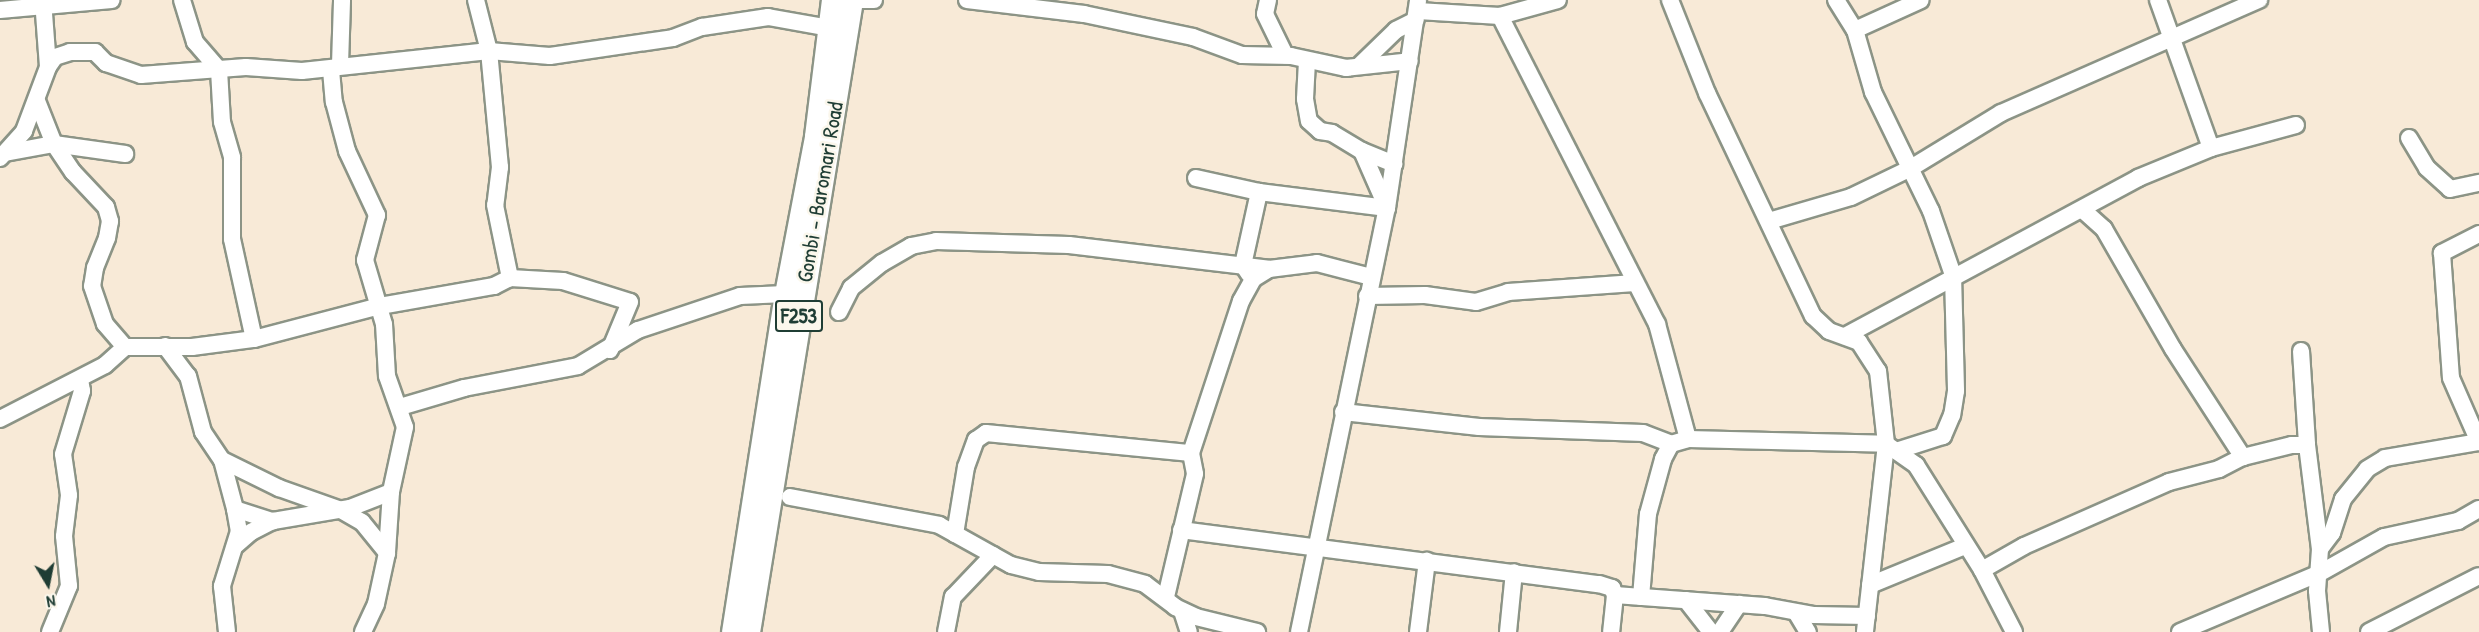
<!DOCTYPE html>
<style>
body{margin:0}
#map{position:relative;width:2479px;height:632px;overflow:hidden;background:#f8ead7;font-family:"Patrick Hand",sans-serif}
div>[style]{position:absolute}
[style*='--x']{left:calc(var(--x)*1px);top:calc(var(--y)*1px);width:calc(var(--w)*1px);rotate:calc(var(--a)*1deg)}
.roads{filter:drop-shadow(2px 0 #8c9486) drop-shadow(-2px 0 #8c9486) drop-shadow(0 2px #8c9486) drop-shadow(0 -2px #8c9486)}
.minor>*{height:16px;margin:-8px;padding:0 8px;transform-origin:8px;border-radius:8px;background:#fff}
.major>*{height:21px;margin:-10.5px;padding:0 10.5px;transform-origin:10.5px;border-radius:10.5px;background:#fff}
span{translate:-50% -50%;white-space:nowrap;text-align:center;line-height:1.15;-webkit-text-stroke:5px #fbf7ec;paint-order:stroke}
.shield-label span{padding:2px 4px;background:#fbf7ec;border:2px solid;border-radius:4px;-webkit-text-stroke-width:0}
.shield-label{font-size:21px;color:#1f3d34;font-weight:700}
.street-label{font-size:22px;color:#1f3d34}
.north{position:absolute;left:18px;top:554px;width:60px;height:60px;-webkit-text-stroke:4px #fbf7ec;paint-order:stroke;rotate:170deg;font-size:16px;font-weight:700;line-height:24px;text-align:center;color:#1f3d34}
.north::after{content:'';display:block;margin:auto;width:21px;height:27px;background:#1f3d34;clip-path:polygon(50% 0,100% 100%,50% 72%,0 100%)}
</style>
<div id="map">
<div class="roads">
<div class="minor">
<i style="--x:43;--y:0;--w:67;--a:85.7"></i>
<i style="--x:182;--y:0;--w:44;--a:72.8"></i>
<i style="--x:195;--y:42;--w:37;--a:49"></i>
<i style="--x:219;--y:70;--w:52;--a:86.7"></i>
<i style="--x:222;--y:122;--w:37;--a:74"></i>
<i style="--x:232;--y:158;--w:81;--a:90"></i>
<i style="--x:232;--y:239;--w:102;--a:77.6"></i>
<i style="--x:476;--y:0;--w:53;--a:75.7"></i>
<i style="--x:489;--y:51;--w:117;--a:84.6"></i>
<i style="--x:500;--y:167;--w:38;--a:97"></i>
<i style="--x:495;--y:205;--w:75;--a:78.4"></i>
<i style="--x:510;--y:278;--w:53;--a:3.2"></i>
<i style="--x:563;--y:281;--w:70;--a:17.4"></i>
<i style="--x:630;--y:302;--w:52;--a:112.6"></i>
<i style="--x:848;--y:0;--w:26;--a:0"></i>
<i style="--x:967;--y:0;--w:118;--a:6.8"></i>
<i style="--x:1084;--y:14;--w:111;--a:11.9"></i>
<i style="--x:1193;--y:37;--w:52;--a:20.2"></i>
<i style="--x:1242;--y:55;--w:49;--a:1.2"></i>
<i style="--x:1291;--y:56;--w:56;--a:12.3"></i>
<i style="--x:1346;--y:68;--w:64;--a:-6.2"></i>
<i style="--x:1268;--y:0;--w:14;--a:102"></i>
<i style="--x:1265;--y:14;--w:46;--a:64"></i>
<i style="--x:1670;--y:0;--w:100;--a:68.3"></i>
<i style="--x:1707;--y:93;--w:247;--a:64.6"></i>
<i style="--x:1813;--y:316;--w:22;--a:43"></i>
<i style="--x:1829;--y:331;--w:32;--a:20"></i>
<i style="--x:1859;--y:342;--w:35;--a:57"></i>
<i style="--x:1878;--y:371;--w:73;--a:83.7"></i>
<i style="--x:1886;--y:444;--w:189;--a:96.4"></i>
<i style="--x:1836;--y:0;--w:36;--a:58"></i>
<i style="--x:1855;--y:30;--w:65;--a:73.8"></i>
<i style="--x:1873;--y:92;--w:132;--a:64"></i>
<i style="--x:1931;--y:211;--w:68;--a:71"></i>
<i style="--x:1953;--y:275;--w:116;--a:88.5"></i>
<i style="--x:1956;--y:391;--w:24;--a:99"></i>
<i style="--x:1952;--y:415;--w:23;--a:113"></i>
<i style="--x:1943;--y:436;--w:49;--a:162.3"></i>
<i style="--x:2158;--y:0;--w:157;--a:70.3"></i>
<i style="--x:0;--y:10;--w:112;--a:-5.1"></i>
<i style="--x:1418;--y:11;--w:82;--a:3.5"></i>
<i style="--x:1500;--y:16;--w:60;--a:-15.4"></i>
<i style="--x:1500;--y:16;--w:346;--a:63"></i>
<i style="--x:1657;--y:324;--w:119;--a:74.9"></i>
<i style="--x:1855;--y:30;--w:72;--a:-24.4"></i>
<i style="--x:1307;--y:61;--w:38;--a:93"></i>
<i style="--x:1305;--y:99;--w:22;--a:80"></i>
<i style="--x:1309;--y:121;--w:15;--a:42"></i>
<i style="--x:1320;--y:131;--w:12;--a:9"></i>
<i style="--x:1332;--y:133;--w:35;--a:31"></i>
<i style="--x:1362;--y:151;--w:35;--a:22"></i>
<i style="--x:340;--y:65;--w:65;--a:-88.2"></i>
<i style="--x:1360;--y:65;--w:50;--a:-44.2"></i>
<i style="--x:1396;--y:30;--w:22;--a:-27"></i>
<i style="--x:331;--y:70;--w:32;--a:85"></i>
<i style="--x:334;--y:102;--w:51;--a:75.1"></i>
<i style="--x:347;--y:151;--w:71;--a:64.9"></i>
<i style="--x:377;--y:215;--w:47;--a:104.9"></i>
<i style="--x:365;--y:260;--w:67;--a:73.5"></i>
<i style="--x:384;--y:324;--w:52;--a:86.7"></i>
<i style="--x:387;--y:376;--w:54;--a:70.6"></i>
<i style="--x:405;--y:427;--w:66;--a:102.2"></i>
<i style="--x:391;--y:492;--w:61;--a:93.8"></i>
<i style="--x:387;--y:553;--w:52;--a:102.2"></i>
<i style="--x:376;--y:604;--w:31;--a:115"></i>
<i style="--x:37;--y:101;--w:46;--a:68.4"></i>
<i style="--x:54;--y:144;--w:34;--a:56"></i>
<i style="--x:73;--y:172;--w:48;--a:46.7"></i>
<i style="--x:106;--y:207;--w:15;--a:74"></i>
<i style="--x:110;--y:221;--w:17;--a:100"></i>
<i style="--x:107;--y:238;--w:32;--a:112"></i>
<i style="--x:95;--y:268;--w:18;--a:99"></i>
<i style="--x:92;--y:286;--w:40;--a:71.1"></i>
<i style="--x:105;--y:324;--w:30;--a:49"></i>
<i style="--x:2409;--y:138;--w:35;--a:59"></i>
<i style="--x:2427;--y:168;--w:31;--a:42"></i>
<i style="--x:2450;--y:189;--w:30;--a:-12"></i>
<i style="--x:1362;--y:151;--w:62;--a:66.3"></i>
<i style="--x:5;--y:153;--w:50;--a:-10.4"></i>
<i style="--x:54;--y:144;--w:72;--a:8"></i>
<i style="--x:0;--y:158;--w:36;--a:-48"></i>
<i style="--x:24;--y:131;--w:68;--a:-69.4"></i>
<i style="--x:48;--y:67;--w:12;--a:-55"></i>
<i style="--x:55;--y:57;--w:16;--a:-18"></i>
<i style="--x:70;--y:52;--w:25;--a:0"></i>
<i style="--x:95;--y:52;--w:16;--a:45"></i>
<i style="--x:106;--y:63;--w:37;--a:19"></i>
<i style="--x:141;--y:75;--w:105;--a:-4.4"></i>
<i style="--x:246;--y:67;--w:56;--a:4.1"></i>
<i style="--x:302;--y:71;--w:188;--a:-6.1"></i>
<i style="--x:489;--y:51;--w:61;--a:4.7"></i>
<i style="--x:550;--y:56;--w:124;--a:-8.3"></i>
<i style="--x:673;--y:38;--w:31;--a:-21"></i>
<i style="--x:702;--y:27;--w:67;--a:-8.6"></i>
<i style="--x:768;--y:17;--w:62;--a:10.2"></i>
<i style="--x:1196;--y:178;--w:65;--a:12.5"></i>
<i style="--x:1259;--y:192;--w:129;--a:7.1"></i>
<i style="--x:2084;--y:211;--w:27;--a:42"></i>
<i style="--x:2104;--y:229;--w:138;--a:60.1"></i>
<i style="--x:2173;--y:349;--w:129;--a:57.1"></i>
<i style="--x:1769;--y:221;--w:85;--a:-16.3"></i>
<i style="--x:1851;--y:197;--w:67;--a:-25.8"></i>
<i style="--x:1911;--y:168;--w:105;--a:-31.4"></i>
<i style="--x:2001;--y:113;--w:282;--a:-23.7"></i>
<i style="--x:2479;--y:234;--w:42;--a:152.8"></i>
<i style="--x:2442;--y:253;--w:125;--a:85.9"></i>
<i style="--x:2451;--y:378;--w:70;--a:66.4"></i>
<i style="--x:1249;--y:274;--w:11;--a:-124"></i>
<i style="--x:1243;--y:265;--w:75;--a:-77.6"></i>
<i style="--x:1367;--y:296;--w:58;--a:-1"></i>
<i style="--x:1425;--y:295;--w:51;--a:7.8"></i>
<i style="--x:1476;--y:302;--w:34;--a:-17"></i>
<i style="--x:1508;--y:292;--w:127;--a:-4.1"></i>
<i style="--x:839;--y:312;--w:27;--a:-63"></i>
<i style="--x:851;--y:288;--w:40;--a:-39"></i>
<i style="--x:882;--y:263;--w:34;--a:-30"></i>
<i style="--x:911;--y:246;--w:25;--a:-11"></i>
<i style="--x:936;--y:241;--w:133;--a:1.7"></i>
<i style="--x:1069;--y:245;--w:201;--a:6.8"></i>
<i style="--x:1269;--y:269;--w:48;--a:-7.1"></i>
<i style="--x:1317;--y:263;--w:56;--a:14.5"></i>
<i style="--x:1845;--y:336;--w:333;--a:-28.3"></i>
<i style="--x:2138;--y:178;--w:79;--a:-22.3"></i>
<i style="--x:2211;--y:148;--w:88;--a:-15.1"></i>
<i style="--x:165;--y:346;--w:38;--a:53"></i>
<i style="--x:188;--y:376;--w:58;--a:75"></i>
<i style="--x:203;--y:432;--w:34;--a:56"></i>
<i style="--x:222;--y:460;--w:51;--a:75.1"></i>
<i style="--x:235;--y:509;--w:22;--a:80"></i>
<i style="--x:239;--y:531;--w:58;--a:107.2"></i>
<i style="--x:222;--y:586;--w:46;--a:83.8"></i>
<i style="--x:2301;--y:351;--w:94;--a:86.3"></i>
<i style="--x:2307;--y:445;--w:105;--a:82.9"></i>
<i style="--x:2320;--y:549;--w:42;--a:94.1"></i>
<i style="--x:2317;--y:591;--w:41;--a:84.4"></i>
<i style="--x:400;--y:407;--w:67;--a:-16.5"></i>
<i style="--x:464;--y:388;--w:116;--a:-10.9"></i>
<i style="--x:578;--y:366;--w:70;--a:-31"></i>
<i style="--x:638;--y:330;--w:108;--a:-18.4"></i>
<i style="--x:740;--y:296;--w:45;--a:-2.5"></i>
<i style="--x:1343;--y:412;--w:137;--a:6.3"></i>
<i style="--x:1479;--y:427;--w:164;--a:2.1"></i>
<i style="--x:1643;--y:433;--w:30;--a:21"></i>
<i style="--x:0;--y:419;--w:118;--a:-27.2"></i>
<i style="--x:105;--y:365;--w:27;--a:-42"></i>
<i style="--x:125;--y:347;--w:67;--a:0"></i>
<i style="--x:192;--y:347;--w:63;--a:-7.4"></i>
<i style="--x:254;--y:339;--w:130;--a:-14.7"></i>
<i style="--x:380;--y:306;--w:116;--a:-10"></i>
<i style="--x:494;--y:286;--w:18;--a:-27"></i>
<i style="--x:1191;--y:453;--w:160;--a:-71.8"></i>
<i style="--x:1241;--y:301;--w:25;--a:-61"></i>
<i style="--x:1253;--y:279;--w:19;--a:-32"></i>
<i style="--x:222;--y:460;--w:64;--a:26.2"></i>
<i style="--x:279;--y:488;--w:66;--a:19.5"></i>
<i style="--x:341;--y:510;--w:24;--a:30"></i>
<i style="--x:362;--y:522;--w:40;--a:51"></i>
<i style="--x:790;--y:497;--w:152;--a:10.6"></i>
<i style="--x:939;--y:525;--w:82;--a:29.1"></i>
<i style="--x:1011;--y:565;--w:29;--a:14"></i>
<i style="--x:1039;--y:572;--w:69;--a:1.7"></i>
<i style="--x:1108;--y:574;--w:38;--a:15"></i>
<i style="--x:1145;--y:584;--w:38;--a:37"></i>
<i style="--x:1175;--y:607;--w:23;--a:25"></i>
<i style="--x:1196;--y:617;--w:63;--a:13.8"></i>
<i style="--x:235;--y:509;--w:40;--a:18"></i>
<i style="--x:1181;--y:530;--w:421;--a:7.4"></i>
<i style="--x:1599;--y:584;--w:14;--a:17"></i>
<i style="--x:1612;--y:588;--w:8;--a:67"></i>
<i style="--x:1615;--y:595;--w:37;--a:96"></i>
<i style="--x:955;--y:534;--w:68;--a:-80.7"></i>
<i style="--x:966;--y:467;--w:29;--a:-70"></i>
<i style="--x:976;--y:440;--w:12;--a:-35"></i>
<i style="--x:986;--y:433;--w:206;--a:5.6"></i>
<i style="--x:1191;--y:453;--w:21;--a:79"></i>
<i style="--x:1195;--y:474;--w:126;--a:103.3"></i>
<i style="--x:235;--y:546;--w:21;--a:-41"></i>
<i style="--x:251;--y:532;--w:25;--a:-27"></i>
<i style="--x:273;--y:521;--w:78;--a:-9.6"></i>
<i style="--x:350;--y:508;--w:44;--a:-21.3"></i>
<i style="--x:2320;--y:549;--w:20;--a:-53"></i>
<i style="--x:2332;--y:533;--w:36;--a:-72"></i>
<i style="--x:2343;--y:499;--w:38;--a:-51"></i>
<i style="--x:2367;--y:469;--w:21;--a:-31"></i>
<i style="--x:2385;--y:458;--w:95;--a:-9.7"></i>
<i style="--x:1982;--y:570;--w:48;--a:-29.7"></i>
<i style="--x:2024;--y:546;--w:158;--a:-23.8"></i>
<i style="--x:2169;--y:482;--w:52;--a:-14.6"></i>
<i style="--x:2219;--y:469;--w:27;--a:-27"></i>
<i style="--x:2243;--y:457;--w:50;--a:-13.8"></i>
<i style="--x:2292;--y:445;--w:15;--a:0"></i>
<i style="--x:1870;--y:585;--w:103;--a:-22.3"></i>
<i style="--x:1615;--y:595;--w:150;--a:4.2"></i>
<i style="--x:1765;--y:606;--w:50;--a:10.4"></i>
<i style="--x:1814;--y:615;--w:53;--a:1.1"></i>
<i style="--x:1641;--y:597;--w:83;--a:-85.2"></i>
<i style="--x:1648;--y:514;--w:57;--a:-74.7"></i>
<i style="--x:1663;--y:459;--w:17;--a:-62"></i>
<i style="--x:1671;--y:444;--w:18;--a:-16"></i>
<i style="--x:1688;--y:439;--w:198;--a:1.4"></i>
<i style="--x:1886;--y:444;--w:37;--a:35"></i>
<i style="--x:1916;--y:465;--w:124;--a:57.8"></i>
<i style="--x:1982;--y:570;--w:70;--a:62.7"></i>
<i style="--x:1686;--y:600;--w:41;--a:52"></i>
<i style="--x:1182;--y:611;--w:22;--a:72"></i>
<i style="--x:1797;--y:614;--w:21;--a:59"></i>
<i style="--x:50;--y:632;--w:50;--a:-67.6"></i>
<i style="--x:69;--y:586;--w:50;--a:-95.7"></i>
<i style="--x:64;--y:536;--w:41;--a:-83"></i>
<i style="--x:69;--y:495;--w:41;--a:-98.3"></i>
<i style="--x:63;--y:454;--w:66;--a:-73.2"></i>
<i style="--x:82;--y:391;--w:11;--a:-100"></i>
<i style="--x:946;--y:632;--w:36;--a:-79"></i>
<i style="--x:953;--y:597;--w:58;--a:-46.4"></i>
<i style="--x:1299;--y:632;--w:433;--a:-78.3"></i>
<i style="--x:1387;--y:208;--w:210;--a:-81.5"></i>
<i style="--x:1418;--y:632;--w:72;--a:-82.8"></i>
<i style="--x:1508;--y:632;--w:60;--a:-84.3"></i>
<i style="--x:1720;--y:632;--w:34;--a:-56"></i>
<i style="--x:2180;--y:632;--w:152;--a:-22.9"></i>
<i style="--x:2320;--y:573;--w:73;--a:-29.4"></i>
<i style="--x:2384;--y:537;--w:76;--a:-12.2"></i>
<i style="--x:2458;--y:521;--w:24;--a:-30"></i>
<i style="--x:2369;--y:632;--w:123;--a:-27"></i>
</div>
<div class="major">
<i style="--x:732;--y:632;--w:342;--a:-81.1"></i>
<i style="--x:785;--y:294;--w:161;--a:-79.2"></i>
<i style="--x:815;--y:136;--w:137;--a:-82.9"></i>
<i style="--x:749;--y:632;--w:640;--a:-80.74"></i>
</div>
</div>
<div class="shield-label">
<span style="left:799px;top:316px">F253</span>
</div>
<div class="street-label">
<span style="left:820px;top:192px;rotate:-80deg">Gombi - Baromari Road</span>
</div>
<div class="north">N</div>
</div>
